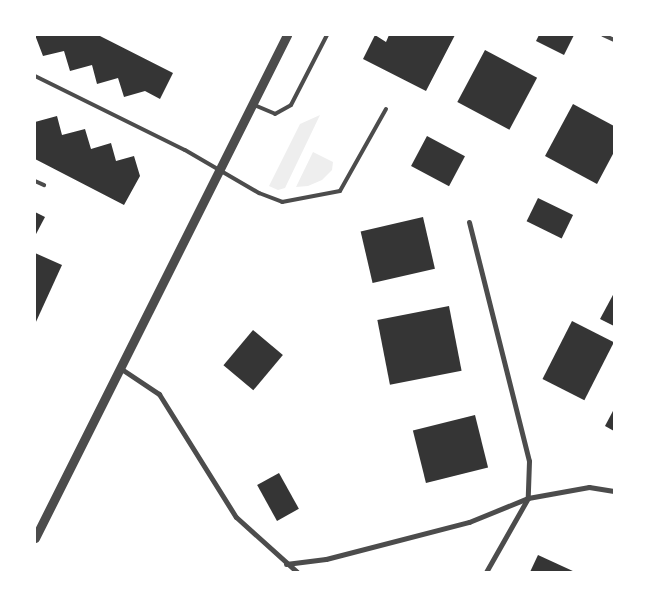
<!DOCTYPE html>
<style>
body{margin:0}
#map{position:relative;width:649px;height:607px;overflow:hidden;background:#fff;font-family:"Noto Serif",serif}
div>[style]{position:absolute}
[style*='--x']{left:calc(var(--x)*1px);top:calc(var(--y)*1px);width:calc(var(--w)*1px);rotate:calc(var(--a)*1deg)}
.green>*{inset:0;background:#eee}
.building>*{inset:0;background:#353535;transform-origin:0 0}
.service>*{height:4px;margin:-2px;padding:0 2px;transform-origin:2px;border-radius:2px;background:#4c4c4c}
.minor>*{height:5px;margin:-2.5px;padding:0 2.5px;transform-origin:2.5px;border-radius:2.5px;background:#4c4c4c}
.tertiary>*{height:9px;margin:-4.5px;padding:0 4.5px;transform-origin:4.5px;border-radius:4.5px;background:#4c4c4c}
span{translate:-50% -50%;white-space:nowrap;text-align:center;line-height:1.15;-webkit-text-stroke:4px #fff;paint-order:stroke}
.frame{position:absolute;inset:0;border:36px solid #fff;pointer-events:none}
</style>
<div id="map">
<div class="green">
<i style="clip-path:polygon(320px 115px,285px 188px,278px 190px,269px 186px,300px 124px)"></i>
<i style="clip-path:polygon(313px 152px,333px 162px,332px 170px,322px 180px,308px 186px,296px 187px)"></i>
</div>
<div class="building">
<i style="clip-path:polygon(35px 35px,98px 35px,173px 73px,160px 99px,145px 91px,124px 97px,118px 78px,97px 84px,92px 65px,70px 71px,64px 51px,43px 56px)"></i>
<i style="clip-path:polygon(375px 35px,386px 42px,389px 35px,455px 35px,426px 91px,363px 59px)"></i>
<i style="clip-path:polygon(539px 35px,574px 35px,564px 55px,536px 41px)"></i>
<i style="left:485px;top:50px;width:59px;height:59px;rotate:28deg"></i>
<i style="clip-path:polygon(573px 104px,614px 126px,614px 152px,597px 184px,545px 156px)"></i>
<i style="clip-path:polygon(57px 116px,62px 135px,85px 129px,91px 149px,111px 143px,116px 161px,134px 156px,140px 176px,124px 205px,35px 159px,35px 122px)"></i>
<i style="left:427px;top:136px;width:43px;height:34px;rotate:28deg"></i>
<i style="left:538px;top:198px;width:39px;height:26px;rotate:26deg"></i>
<i style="clip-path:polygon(35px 212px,45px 217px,35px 236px)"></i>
<i style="left:423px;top:217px;width:53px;height:64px;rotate:77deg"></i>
<i style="clip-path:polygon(35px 253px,62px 265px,35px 324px)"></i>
<i style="clip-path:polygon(614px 293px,614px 326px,600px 319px)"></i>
<i style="left:449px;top:306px;width:66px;height:73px;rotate:79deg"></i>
<i style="left:572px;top:321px;width:47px;height:65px;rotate:27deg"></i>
<i style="left:253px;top:330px;width:39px;height:46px;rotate:40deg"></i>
<i style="clip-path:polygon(614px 409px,614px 431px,605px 426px)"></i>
<i style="left:475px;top:415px;width:54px;height:64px;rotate:76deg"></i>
<i style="left:279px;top:473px;width:41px;height:25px;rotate:61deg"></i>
<i style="clip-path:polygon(538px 555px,575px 572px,530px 572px)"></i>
</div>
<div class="service">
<i style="--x:603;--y:35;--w:12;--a:24"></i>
<i style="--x:35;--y:76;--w:167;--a:26.3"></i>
<i style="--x:185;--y:150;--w:86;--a:30.2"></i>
<i style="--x:259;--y:193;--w:25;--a:21"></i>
<i style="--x:282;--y:202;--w:59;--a:-10.7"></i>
<i style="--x:340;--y:191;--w:94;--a:-60.7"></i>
<i style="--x:252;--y:104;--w:25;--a:23"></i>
<i style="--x:275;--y:114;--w:18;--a:-29"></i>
<i style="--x:291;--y:105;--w:79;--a:-62.8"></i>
<i style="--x:35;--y:181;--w:10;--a:24"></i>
</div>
<div class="minor">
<i style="--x:469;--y:222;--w:246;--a:75.9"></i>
<i style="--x:529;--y:461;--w:37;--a:92"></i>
<i style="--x:528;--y:498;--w:85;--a:119.6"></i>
<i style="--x:120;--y:368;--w:47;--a:33.7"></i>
<i style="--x:159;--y:394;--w:145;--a:58"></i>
<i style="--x:236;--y:517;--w:82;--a:42"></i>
<i style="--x:286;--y:564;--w:40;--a:-7.1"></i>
<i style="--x:326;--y:559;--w:148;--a:-14.5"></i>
<i style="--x:469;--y:522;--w:64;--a:-22.1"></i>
<i style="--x:528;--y:498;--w:62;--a:-10.2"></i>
<i style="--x:589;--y:487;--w:25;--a:9"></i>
</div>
<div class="tertiary">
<i style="--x:35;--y:538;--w:563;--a:-63.39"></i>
</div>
<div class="frame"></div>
</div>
